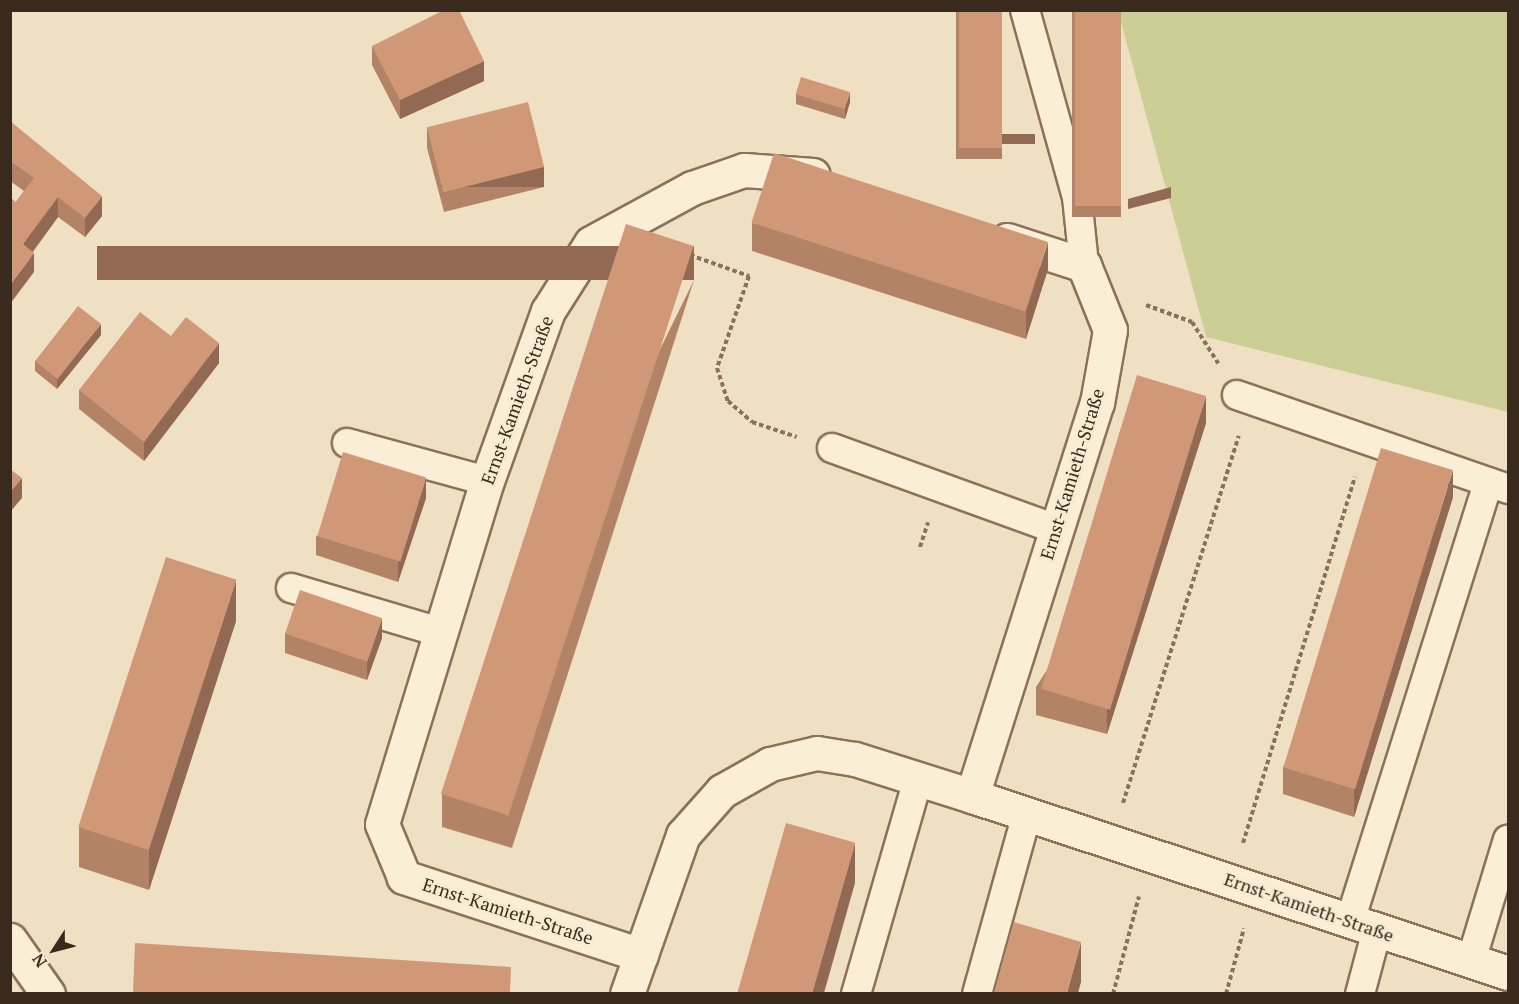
<!DOCTYPE html>
<meta charset="utf-8">
<style>
body{margin:0}
#map{position:relative;width:1519px;height:1004px;overflow:hidden;background:#f0e0c3;font-family:"PT Serif",serif}
div>[style]{position:absolute}
[style*='--x']{left:calc(var(--x)*1px);top:calc(var(--y)*1px);width:calc(var(--w)*1px);rotate:calc(var(--a)*1deg)}
.green>*{inset:0;background:#cbcf96}
.path>*{height:4px;margin-top:-2px;transform-origin:0;background:repeating-linear-gradient(90deg,#8b7159 0 4.5px,transparent 0 7.5px)}
.roads{filter:drop-shadow(2px 0 #8b7159) drop-shadow(-2px 0 #8b7159) drop-shadow(0 2px #8b7159) drop-shadow(0 -2px #8b7159)}
.lane>*{height:28px;margin:-14px;padding:0 14px;transform-origin:14px;border-radius:14px;background:#faeed6}
.street>*{height:33px;margin:-16.5px;padding:0 16.5px;transform-origin:16.5px;border-radius:16.5px;background:#faeed6}
.wall>*{inset:0;background:#b38366;transform-origin:0 0}
.shaded-wall>*{inset:0;background:#926a53;transform-origin:0 0}
.building>*{inset:0;background:#d09877;transform-origin:0 0}
span{translate:-50% -50%;white-space:nowrap;text-align:center;line-height:1.15;-webkit-text-stroke:6px #f7ebd2;paint-order:stroke}
.street-label{font-size:18px;color:#3a2a1d}
.frame{position:absolute;inset:0;border:12px solid #3a2a1d;pointer-events:none}
.north{position:absolute;left:24px;top:920px;width:60px;height:60px;-webkit-text-stroke:4px #f7ebd2;paint-order:stroke;rotate:234deg;font-size:16px;font-weight:700;line-height:24px;text-align:center;color:#3a2a1d}
.north::after{content:'';display:block;margin:auto;width:21px;height:27px;background:#3a2a1d;clip-path:polygon(50% 0,100% 100%,50% 72%,0 100%)}
</style>
<div id="map">
<div class="green">
<i style="clip-path:polygon(1118px 11px,1508px 11px,1508px 412px,1206px 337px)"></i>
</div>
<div class="path">
<i style="--x:690;--y:255;--w:63;--a:19.6"></i>
<i style="--x:749;--y:276;--w:97;--a:109.2"></i>
<i style="--x:717;--y:368;--w:35;--a:72"></i>
<i style="--x:728;--y:401;--w:32;--a:41"></i>
<i style="--x:752;--y:422;--w:47;--a:18.4"></i>
<i style="--x:1146;--y:305;--w:49;--a:20.3"></i>
<i style="--x:1192;--y:322;--w:49;--a:57.6"></i>
<i style="--x:920;--y:547;--w:26;--a:-72"></i>
<i style="--x:1123;--y:803;--w:385;--a:-72.5"></i>
<i style="--x:1243;--y:843;--w:383;--a:-73"></i>
<i style="--x:1113;--y:994;--w:101;--a:-75.1"></i>
<i style="--x:1226;--y:994;--w:68;--a:-74.7"></i>
</div>
<div class="roads">
<div class="lane">
<i style="--x:1025;--y:10;--w:194;--a:74.5"></i>
<i style="--x:1077;--y:197;--w:68;--a:84.1"></i>
<i style="--x:1237;--y:395;--w:287;--a:19.1"></i>
<i style="--x:347;--y:443;--w:145;--a:15.2"></i>
<i style="--x:832;--y:448;--w:238;--a:19.9"></i>
<i style="--x:291;--y:588;--w:155;--a:16.5"></i>
<i style="--x:1350;--y:921;--w:460;--a:-72.5"></i>
<i style="--x:1471;--y:961;--w:127;--a:-73.1"></i>
<i style="--x:856;--y:994;--w:224;--a:-73.9"></i>
<i style="--x:977;--y:994;--w:187;--a:-74.5"></i>
<i style="--x:1360;--y:994;--w:66;--a:-75.1"></i>
</div>
<div class="street">
<i style="--x:972;--y:796;--w:412;--a:-72.4"></i>
<i style="--x:1097;--y:403;--w:74;--a:-79.9"></i>
<i style="--x:1110;--y:330;--w:70;--a:-111.8"></i>
<i style="--x:1084;--y:265;--w:81;--a:-162"></i>
<i style="--x:10;--y:940;--w:66;--a:54.9"></i>
<i style="--x:641;--y:955;--w:250;--a:-161.8"></i>
<i style="--x:404;--y:877;--w:57;--a:-112.5"></i>
<i style="--x:382;--y:824;--w:359;--a:-73"></i>
<i style="--x:487;--y:481;--w:181;--a:-70.3"></i>
<i style="--x:548;--y:311;--w:80;--a:-57.7"></i>
<i style="--x:591;--y:243;--w:115;--a:-28.6"></i>
<i style="--x:692;--y:188;--w:55;--a:-19.1"></i>
<i style="--x:744;--y:170;--w:69;--a:4.1"></i>
<i style="--x:627;--y:994;--w:169;--a:-70.6"></i>
<i style="--x:683;--y:835;--w:59;--a:-48.4"></i>
<i style="--x:722;--y:791;--w:55;--a:-29.4"></i>
<i style="--x:770;--y:764;--w:48;--a:-13.2"></i>
<i style="--x:817;--y:753;--w:38;--a:9"></i>
<i style="--x:855;--y:759;--w:123;--a:17.5"></i>
<i style="--x:972;--y:796;--w:564;--a:18.27"></i>
</div>
</div>
<div class="wall">
<i style="left:956px;top:10px;width:46px;height:149px"></i>
<i style="left:1072px;top:10px;width:49px;height:207px"></i>
<i style="clip-path:polygon(372px 46px,484px 81px,400px 119px,372px 65px)"></i>
<i style="clip-path:polygon(796px 94px,850px 102px,845px 119px,796px 104px)"></i>
<i style="clip-path:polygon(10px 121px,102px 216px,85px 237px,58px 217px,33px 252px,34px 272px,16px 202px,24px 191px,10px 181px)"></i>
<i style="clip-path:polygon(427px 128px,544px 187px,444px 212px,427px 148px)"></i>
<i style="clip-path:polygon(752px 223px,1048px 269px,1026px 339px,752px 251px)"></i>
<i style="clip-path:polygon(694px 280px,512px 848px,442px 827px,442px 794px)"></i>
<i style="clip-path:polygon(101px 335px,57px 389px,35px 371px,35px 361px)"></i>
<i style="clip-path:polygon(171px 336px,219px 363px,144px 461px,79px 409px,79px 390px)"></i>
<i style="clip-path:polygon(1206px 423px,1107px 734px,1036px 715px,1036px 687px)"></i>
<i style="clip-path:polygon(1453px 497px,1354px 817px,1283px 794px,1283px 767px)"></i>
<i style="clip-path:polygon(426px 498px,398px 582px,316px 555px,316px 536px)"></i>
<i style="clip-path:polygon(236px 621px,149px 890px,79px 867px,79px 827px)"></i>
<i style="clip-path:polygon(285px 633px,382px 638px,367px 680px,285px 653px)"></i>
</div>
<div class="shaded-wall">
<i style="clip-path:polygon(484px 61px,484px 81px,400px 119px,400px 100px)"></i>
<i style="clip-path:polygon(850px 92px,850px 102px,845px 119px,845px 108px)"></i>
<i style="left:1035px;top:134px;width:10px;height:42px;rotate:90deg"></i>
<i style="left:544px;top:167px;width:20px;height:103px;rotate:90deg"></i>
<i style="clip-path:polygon(1171px 187px,1171px 198px,1128px 209px,1128px 199px)"></i>
<i style="clip-path:polygon(102px 196px,102px 216px,85px 237px,85px 218px)"></i>
<i style="clip-path:polygon(58px 197px,58px 217px,23px 264px,23px 244px)"></i>
<i style="clip-path:polygon(1048px 242px,1048px 269px,1026px 339px,1026px 311px)"></i>
<i style="left:694px;top:246px;width:34px;height:597px;rotate:90deg"></i>
<i style="clip-path:polygon(34px 253px,34px 272px,10px 304px,10px 285px)"></i>
<i style="clip-path:polygon(101px 324px,101px 335px,57px 389px,57px 378px)"></i>
<i style="clip-path:polygon(219px 343px,219px 363px,144px 461px,144px 442px)"></i>
<i style="clip-path:polygon(1206px 396px,1206px 423px,1107px 734px,1107px 707px)"></i>
<i style="clip-path:polygon(1453px 470px,1453px 497px,1354px 817px,1354px 789px)"></i>
<i style="clip-path:polygon(22px 478px,22px 498px,10px 512px,10px 492px)"></i>
<i style="clip-path:polygon(426px 478px,426px 498px,398px 582px,398px 562px)"></i>
<i style="clip-path:polygon(236px 580px,236px 621px,149px 890px,149px 850px)"></i>
<i style="clip-path:polygon(382px 618px,382px 638px,367px 680px,367px 661px)"></i>
<i style="clip-path:polygon(855px 843px,855px 883px,824px 993px,812px 993px)"></i>
<i style="clip-path:polygon(1081px 942px,1081px 982px,1078px 993px,1067px 993px)"></i>
</div>
<div class="building">
<i style="clip-path:polygon(444px 10px,459px 10px,484px 61px,400px 100px,372px 46px)"></i>
<i style="left:959px;top:10px;width:43px;height:138px"></i>
<i style="left:1075px;top:10px;width:46px;height:196px"></i>
<i style="left:801px;top:77px;width:51px;height:18px;rotate:17deg"></i>
<i style="left:528px;top:102px;width:67px;height:104px;rotate:76deg"></i>
<i style="clip-path:polygon(10px 121px,102px 196px,85px 218px,58px 197px,23px 244px,34px 253px,10px 285px,10px 197px,16px 202px,34px 178px,10px 161px)"></i>
<i style="left:774px;top:153px;width:288px;height:73px;rotate:18deg"></i>
<i style="left:626px;top:224px;width:71px;height:599px;rotate:18deg"></i>
<i style="left:78px;top:306px;width:29px;height:70px;rotate:38deg"></i>
<i style="clip-path:polygon(140px 312px,171px 336px,186px 317px,219px 343px,144px 442px,79px 390px)"></i>
<i style="left:1137px;top:375px;width:72px;height:328px;rotate:17deg"></i>
<i style="left:1381px;top:448px;width:75px;height:334px;rotate:17deg"></i>
<i style="left:343px;top:452px;width:87px;height:88px;rotate:17deg"></i>
<i style="clip-path:polygon(10px 469px,22px 478px,10px 492px)"></i>
<i style="left:166px;top:557px;width:74px;height:284px;rotate:18deg"></i>
<i style="left:300px;top:590px;width:87px;height:46px;rotate:19deg"></i>
<i style="left:786px;top:823px;width:72px;height:177px;rotate:16deg"></i>
<i style="clip-path:polygon(1014px 922px,1081px 942px,1067px 993px,994px 993px)"></i>
<i style="clip-path:polygon(135px 943px,511px 967px,510px 993px,133px 993px)"></i>
</div>
<div class="street-label">
<span style="left:517px;top:400px;rotate:-70deg">Ernst-Kamieth-Straße</span>
<span style="left:1072px;top:474px;rotate:-73deg">Ernst-Kamieth-Straße</span>
<span style="left:1309px;top:907px;rotate:19deg">Ernst-Kamieth-Straße</span>
<span style="left:508px;top:911px;rotate:18deg">Ernst-Kamieth-Straße</span>
</div>
<div class="frame"></div>
<div class="north">N</div>
</div>
